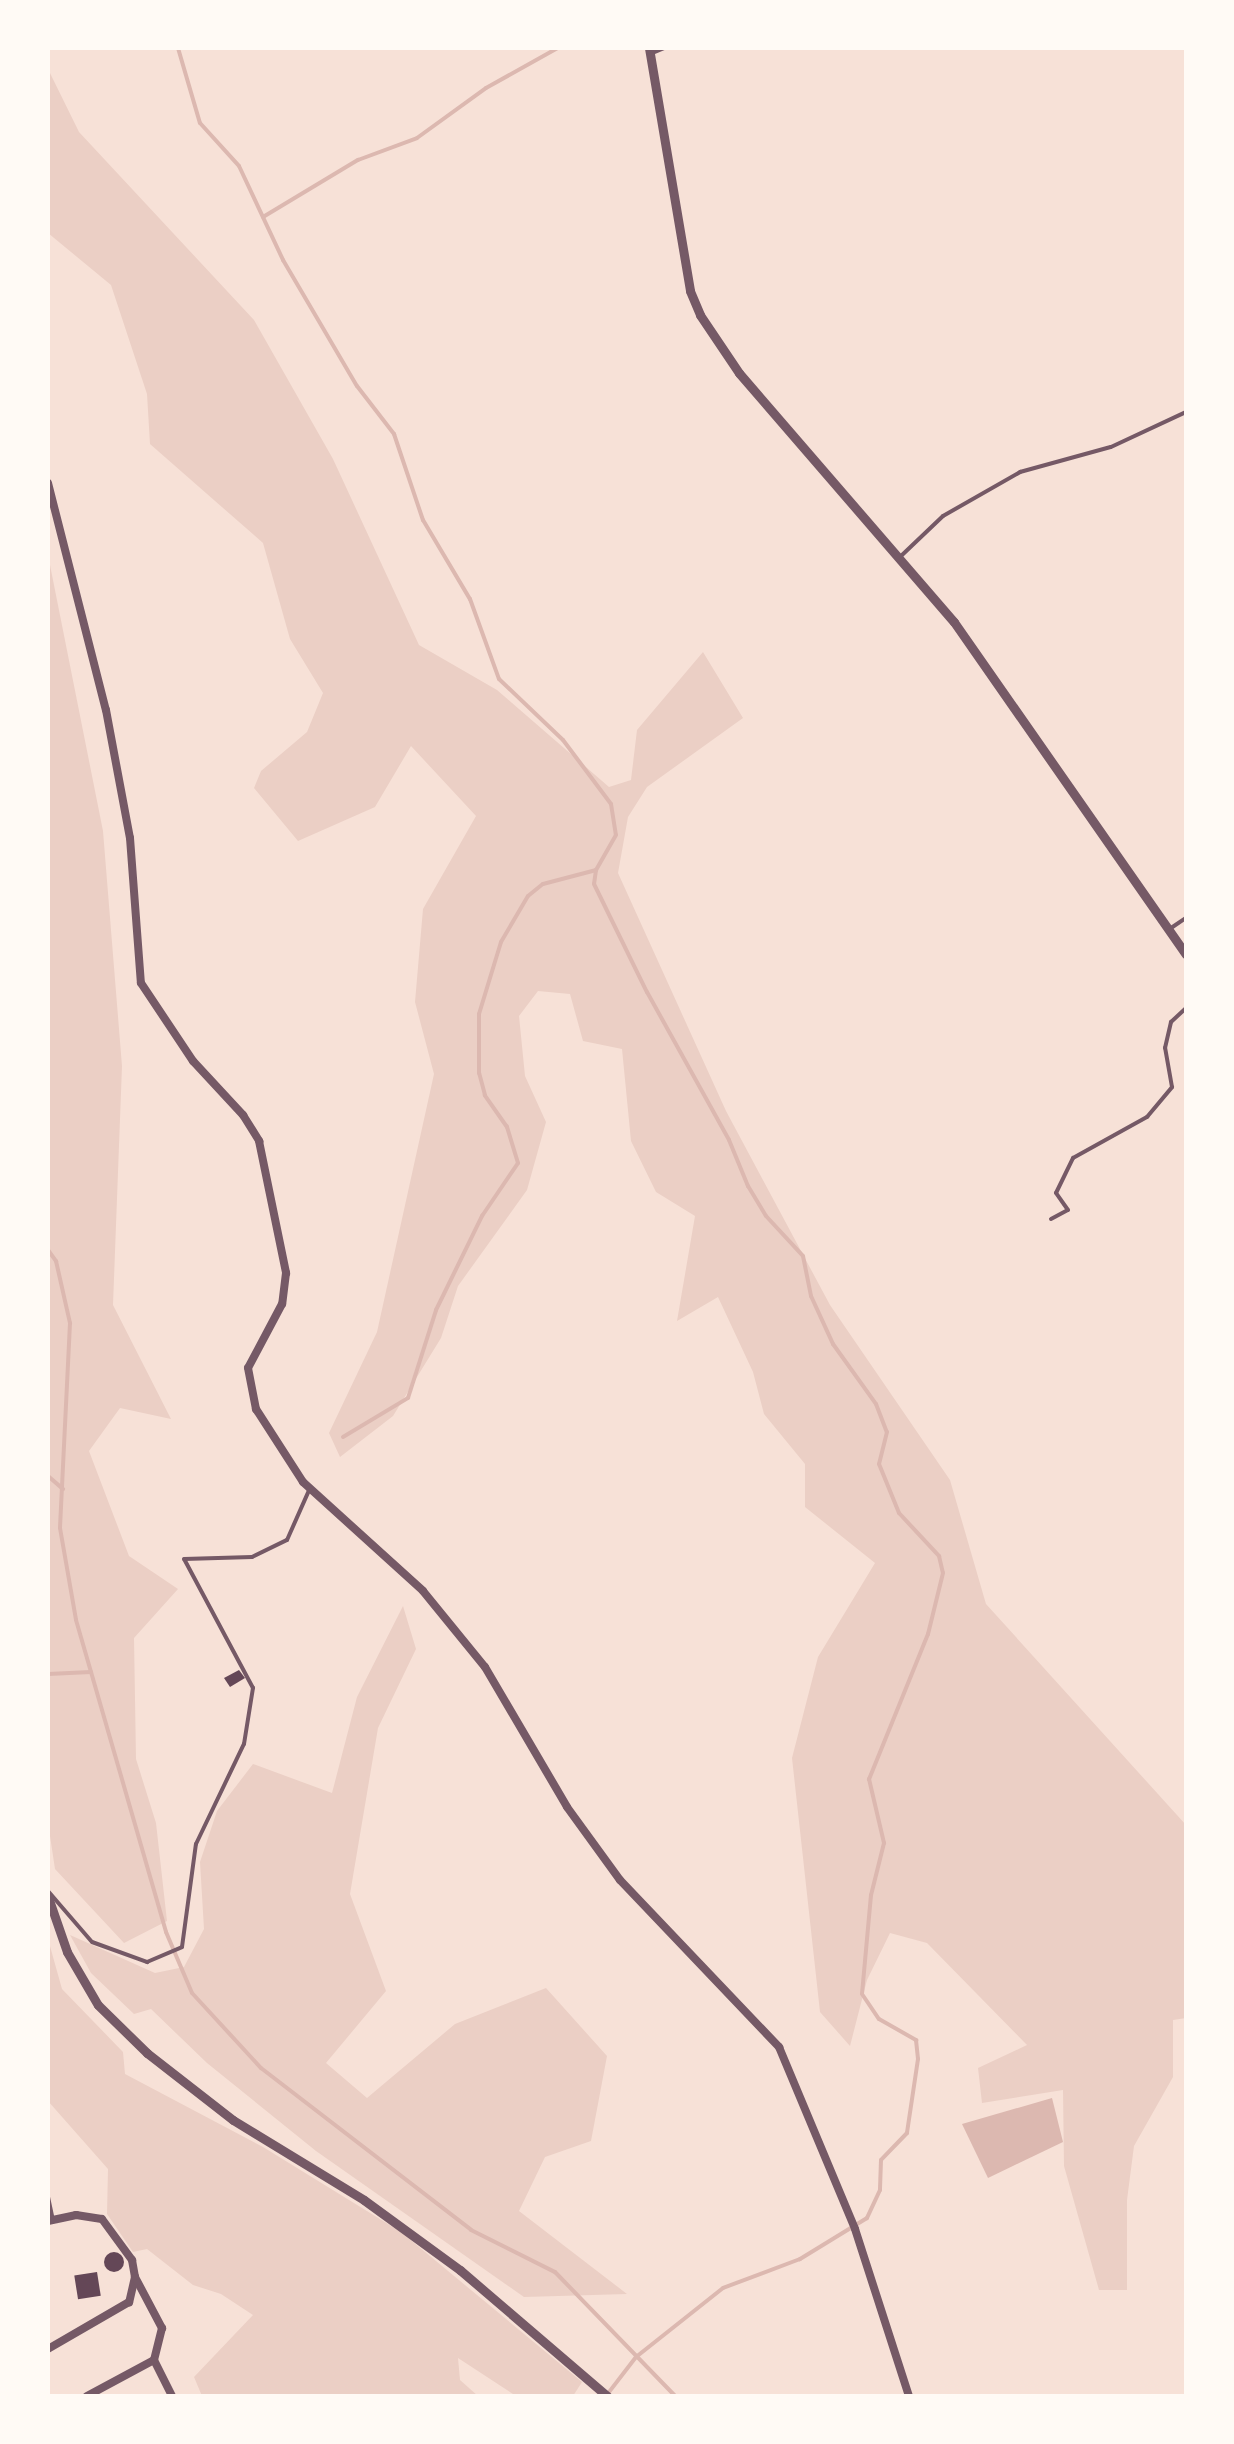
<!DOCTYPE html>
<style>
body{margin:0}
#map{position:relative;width:1234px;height:2444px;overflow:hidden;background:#f7e1d7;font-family:"PT Sans",sans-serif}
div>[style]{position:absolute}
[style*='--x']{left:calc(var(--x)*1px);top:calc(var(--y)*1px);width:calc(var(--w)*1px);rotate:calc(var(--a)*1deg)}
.green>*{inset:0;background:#ebcfc5}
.water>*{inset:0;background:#dcb8b0}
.stream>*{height:4px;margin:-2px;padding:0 2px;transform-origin:2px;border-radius:2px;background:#dcb8b0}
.building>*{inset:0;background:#644757;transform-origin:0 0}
.round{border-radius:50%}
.service>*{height:4px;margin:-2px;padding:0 2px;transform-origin:2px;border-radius:2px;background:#755966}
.minor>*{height:8px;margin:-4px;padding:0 4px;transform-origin:4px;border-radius:4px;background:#755966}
.tertiary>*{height:9px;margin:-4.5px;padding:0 4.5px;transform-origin:4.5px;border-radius:4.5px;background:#755966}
span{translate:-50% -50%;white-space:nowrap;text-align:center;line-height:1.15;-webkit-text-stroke:8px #fffaf5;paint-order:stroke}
.frame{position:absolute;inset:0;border:50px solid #fffaf5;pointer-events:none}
</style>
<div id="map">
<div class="green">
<i style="clip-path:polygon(48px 69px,79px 132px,254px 320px,333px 459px,419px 645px,497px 690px,609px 787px,631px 780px,637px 730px,703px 652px,743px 718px,647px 787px,628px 817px,618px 873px,726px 1111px,830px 1305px,950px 1480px,986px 1604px,1186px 1825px,1186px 2018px,1173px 2020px,1173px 2077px,1134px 2146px,1127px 2200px,1127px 2290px,1099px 2290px,1064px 2166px,1063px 2090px,982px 2103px,978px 2068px,1027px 2045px,927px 1943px,890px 1933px,867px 1980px,850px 2046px,820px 2012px,792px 1758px,818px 1657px,875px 1563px,805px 1507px,805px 1464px,764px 1414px,753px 1372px,718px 1297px,677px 1321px,695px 1216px,656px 1192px,631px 1141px,622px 1049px,583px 1041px,570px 994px,538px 991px,519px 1016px,525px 1076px,546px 1122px,527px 1190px,458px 1286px,441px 1338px,393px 1416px,340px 1457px,329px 1433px,377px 1332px,434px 1074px,415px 1002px,423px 909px,476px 816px,411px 746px,375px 807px,298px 841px,254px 788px,261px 771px,307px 732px,323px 693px,290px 639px,263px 543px,150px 444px,147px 394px,111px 285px,48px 233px)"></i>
<i style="clip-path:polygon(48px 555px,103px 831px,122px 1066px,113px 1305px,171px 1419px,120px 1408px,89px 1451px,129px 1556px,178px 1589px,134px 1638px,136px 1759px,156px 1823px,167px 1921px,124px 1943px,55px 1869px,48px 1823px)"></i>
<i style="clip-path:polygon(403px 1606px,416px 1649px,378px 1728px,350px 1894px,386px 1991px,326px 2063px,367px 2098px,455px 2024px,546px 1988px,607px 2056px,591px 2141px,545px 2157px,519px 2211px,627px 2294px,524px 2297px,316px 2151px,207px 2063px,151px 2009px,134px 2014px,91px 1973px,70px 1935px,155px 1973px,184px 1967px,204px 1929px,200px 1862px,217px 1811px,253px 1764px,332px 1793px,357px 1697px)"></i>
<i style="clip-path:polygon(48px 1939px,62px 1989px,123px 2052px,125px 2074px,263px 2147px,401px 2232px,582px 2382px,573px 2396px,516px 2396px,458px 2358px,460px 2380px,478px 2396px,202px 2396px,194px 2377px,253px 2315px,221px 2294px,193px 2285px,147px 2249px,133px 2252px,107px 2214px,108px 2169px,48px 2101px)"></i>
</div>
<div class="water">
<i style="clip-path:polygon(1052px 2098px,1063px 2142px,988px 2178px,962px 2124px)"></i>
</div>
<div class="stream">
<i style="--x:178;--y:48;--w:78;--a:73.7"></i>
<i style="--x:200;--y:123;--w:58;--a:47.8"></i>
<i style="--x:239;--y:166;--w:104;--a:64.9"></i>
<i style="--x:283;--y:260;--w:146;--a:59.6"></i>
<i style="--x:357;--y:386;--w:61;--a:52.4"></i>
<i style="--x:394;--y:434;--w:91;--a:71.4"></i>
<i style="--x:423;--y:520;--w:92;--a:59.3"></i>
<i style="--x:470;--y:599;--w:85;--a:70.1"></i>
<i style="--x:499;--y:679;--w:88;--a:43.6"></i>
<i style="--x:563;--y:740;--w:80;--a:53.1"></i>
<i style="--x:611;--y:804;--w:31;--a:81"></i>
<i style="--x:616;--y:835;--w:40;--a:119.7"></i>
<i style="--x:596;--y:870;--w:14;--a:98"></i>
<i style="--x:594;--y:884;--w:120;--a:63.9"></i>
<i style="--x:647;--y:992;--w:169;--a:61"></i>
<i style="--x:729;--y:1140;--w:50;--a:67.6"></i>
<i style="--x:748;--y:1186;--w:35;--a:59"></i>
<i style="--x:766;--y:1216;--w:54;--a:47.2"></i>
<i style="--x:803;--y:1256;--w:41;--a:78.7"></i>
<i style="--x:811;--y:1296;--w:53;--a:65.4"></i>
<i style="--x:833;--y:1344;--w:74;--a:54.4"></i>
<i style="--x:876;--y:1404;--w:30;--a:69"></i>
<i style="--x:887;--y:1432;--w:33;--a:104"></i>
<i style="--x:879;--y:1464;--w:53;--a:67.8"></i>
<i style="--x:899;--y:1513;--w:59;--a:47.1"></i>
<i style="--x:939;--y:1556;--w:17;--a:77"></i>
<i style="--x:943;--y:1573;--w:63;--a:103.8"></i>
<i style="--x:928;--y:1634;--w:157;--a:112.1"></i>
<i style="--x:869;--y:1779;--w:66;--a:76.8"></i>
<i style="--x:884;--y:1843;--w:54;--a:104"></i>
<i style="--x:871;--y:1895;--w:99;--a:95.2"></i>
<i style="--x:862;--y:1994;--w:30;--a:56"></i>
<i style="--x:879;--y:2019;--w:43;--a:29.6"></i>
<i style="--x:916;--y:2040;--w:19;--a:84"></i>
<i style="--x:918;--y:2059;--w:75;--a:98.5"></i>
<i style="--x:907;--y:2133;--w:37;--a:134"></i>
<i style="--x:881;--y:2160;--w:30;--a:92"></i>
<i style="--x:880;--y:2190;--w:31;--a:115"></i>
<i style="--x:867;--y:2218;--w:79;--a:148.5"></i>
<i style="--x:800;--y:2259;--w:82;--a:159.4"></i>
<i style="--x:723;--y:2288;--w:111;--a:141.6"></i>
<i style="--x:636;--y:2357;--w:44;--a:127.6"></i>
<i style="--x:263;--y:217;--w:111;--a:-31"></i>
<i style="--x:358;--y:160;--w:63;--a:-20.4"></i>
<i style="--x:417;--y:138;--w:85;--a:-35.9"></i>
<i style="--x:486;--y:88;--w:82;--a:-29.1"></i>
<i style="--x:48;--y:1250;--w:14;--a:54"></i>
<i style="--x:56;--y:1261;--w:64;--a:77.3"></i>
<i style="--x:70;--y:1323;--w:205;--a:92.8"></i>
<i style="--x:60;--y:1528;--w:93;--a:80.1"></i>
<i style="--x:76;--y:1620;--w:325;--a:73.9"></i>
<i style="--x:166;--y:1932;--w:66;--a:66.9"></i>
<i style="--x:192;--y:1993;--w:102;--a:47.4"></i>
<i style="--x:261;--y:2068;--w:265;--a:37.6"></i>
<i style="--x:471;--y:2230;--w:94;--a:26.6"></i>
<i style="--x:555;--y:2272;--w:173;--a:45.9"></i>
<i style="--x:343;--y:1437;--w:76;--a:-31"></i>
<i style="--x:408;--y:1398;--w:92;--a:-72.3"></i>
<i style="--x:436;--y:1310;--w:105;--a:-63.9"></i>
<i style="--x:482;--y:1216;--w:64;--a:-55.8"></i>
<i style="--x:518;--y:1163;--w:38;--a:-107"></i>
<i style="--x:507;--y:1127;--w:39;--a:-125"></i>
<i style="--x:485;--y:1095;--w:23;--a:-105"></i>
<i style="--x:479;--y:1073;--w:59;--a:-90"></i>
<i style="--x:479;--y:1014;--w:75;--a:-73"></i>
<i style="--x:501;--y:942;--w:53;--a:-59.6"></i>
<i style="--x:528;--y:896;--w:19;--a:-39"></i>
<i style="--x:543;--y:884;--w:55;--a:-14.8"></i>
<i style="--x:48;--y:1476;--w:20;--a:41"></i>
<i style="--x:48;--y:1674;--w:43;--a:-2.7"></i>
</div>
<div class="building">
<i style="clip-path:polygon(239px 1670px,245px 1678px,230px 1687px,224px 1678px)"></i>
<i class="round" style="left:104px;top:2252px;width:20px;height:20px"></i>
<i style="left:97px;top:2272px;width:24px;height:23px;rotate:81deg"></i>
</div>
<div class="service">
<i style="--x:650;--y:54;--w:15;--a:-23"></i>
<i style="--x:901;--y:556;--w:58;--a:-43.6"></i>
<i style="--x:943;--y:516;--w:89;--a:-29.7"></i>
<i style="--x:1020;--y:472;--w:94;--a:-15.4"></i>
<i style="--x:1111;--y:447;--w:83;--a:-25"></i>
<i style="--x:1171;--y:928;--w:18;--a:-34"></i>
<i style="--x:1051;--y:1219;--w:19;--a:-28"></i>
<i style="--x:1068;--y:1210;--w:21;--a:-125"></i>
<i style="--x:1056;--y:1193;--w:39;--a:-64"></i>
<i style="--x:1073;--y:1158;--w:85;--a:-29"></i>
<i style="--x:1147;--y:1117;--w:39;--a:-50"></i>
<i style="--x:1172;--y:1087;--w:40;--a:-100"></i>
<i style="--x:1165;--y:1048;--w:27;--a:-77"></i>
<i style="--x:1171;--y:1022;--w:21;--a:-43"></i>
<i style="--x:48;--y:1891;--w:67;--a:49.2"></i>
<i style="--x:92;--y:1942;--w:59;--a:20"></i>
<i style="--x:147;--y:1962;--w:38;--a:-23"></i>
<i style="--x:182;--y:1947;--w:104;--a:-82.3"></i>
<i style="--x:196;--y:1844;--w:111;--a:-64.4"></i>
<i style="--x:244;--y:1744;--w:57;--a:-80.9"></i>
<i style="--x:253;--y:1688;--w:146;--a:-118.1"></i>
<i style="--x:184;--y:1559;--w:68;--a:-1.7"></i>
<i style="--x:252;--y:1557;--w:39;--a:-26"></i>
<i style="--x:287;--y:1540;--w:57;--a:-66.1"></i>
<i style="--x:48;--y:2197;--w:24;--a:78"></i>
</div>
<div class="minor">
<i style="--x:48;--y:483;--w:234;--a:75.7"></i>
<i style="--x:106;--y:710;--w:130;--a:79.4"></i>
<i style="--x:130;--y:838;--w:145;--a:85.7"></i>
<i style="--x:141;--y:983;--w:94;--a:56.3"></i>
<i style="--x:193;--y:1061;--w:74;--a:47.2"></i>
<i style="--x:243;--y:1115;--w:31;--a:58"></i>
<i style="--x:259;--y:1141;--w:135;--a:78.4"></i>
<i style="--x:286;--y:1273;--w:31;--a:97"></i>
<i style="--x:282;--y:1304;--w:72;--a:118"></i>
<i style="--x:248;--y:1368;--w:42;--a:79"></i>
<i style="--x:256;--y:1409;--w:87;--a:57.2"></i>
<i style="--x:303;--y:1482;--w:162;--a:42.2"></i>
<i style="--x:423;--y:1591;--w:98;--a:50.8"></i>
<i style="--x:485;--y:1667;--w:162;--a:59.6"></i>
<i style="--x:567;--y:1807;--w:90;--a:54"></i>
<i style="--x:620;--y:1880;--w:231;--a:46.4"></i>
<i style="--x:779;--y:2047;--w:197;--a:67.3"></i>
<i style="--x:855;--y:2229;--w:176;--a:72.1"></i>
<i style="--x:48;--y:2221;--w:29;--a:-12"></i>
<i style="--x:76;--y:2215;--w:26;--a:9"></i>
<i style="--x:102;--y:2219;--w:51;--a:53.8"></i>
<i style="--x:132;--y:2260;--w:17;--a:80"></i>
<i style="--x:135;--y:2277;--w:26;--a:103"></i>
<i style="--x:129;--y:2302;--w:94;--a:149.9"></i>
<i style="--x:135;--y:2277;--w:58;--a:62.1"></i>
<i style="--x:162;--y:2328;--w:33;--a:104"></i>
<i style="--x:154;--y:2360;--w:40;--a:63.4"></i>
<i style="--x:87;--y:2396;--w:76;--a:-28.2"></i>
</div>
<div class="tertiary">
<i style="--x:649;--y:48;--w:246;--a:80.4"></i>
<i style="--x:690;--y:291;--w:26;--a:67"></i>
<i style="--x:700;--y:315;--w:70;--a:56.1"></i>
<i style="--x:739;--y:373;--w:329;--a:49.2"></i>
<i style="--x:954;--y:622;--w:405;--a:55.1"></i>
<i style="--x:48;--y:1897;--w:58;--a:70.9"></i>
<i style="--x:67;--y:1952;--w:61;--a:59.7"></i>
<i style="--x:98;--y:2005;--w:69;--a:44.4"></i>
<i style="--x:147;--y:2053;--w:109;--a:37.9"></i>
<i style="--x:233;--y:2120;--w:153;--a:31.4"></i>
<i style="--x:364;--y:2200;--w:119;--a:36.1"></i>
<i style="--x:460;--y:2270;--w:194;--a:40.6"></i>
</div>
<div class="frame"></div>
</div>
